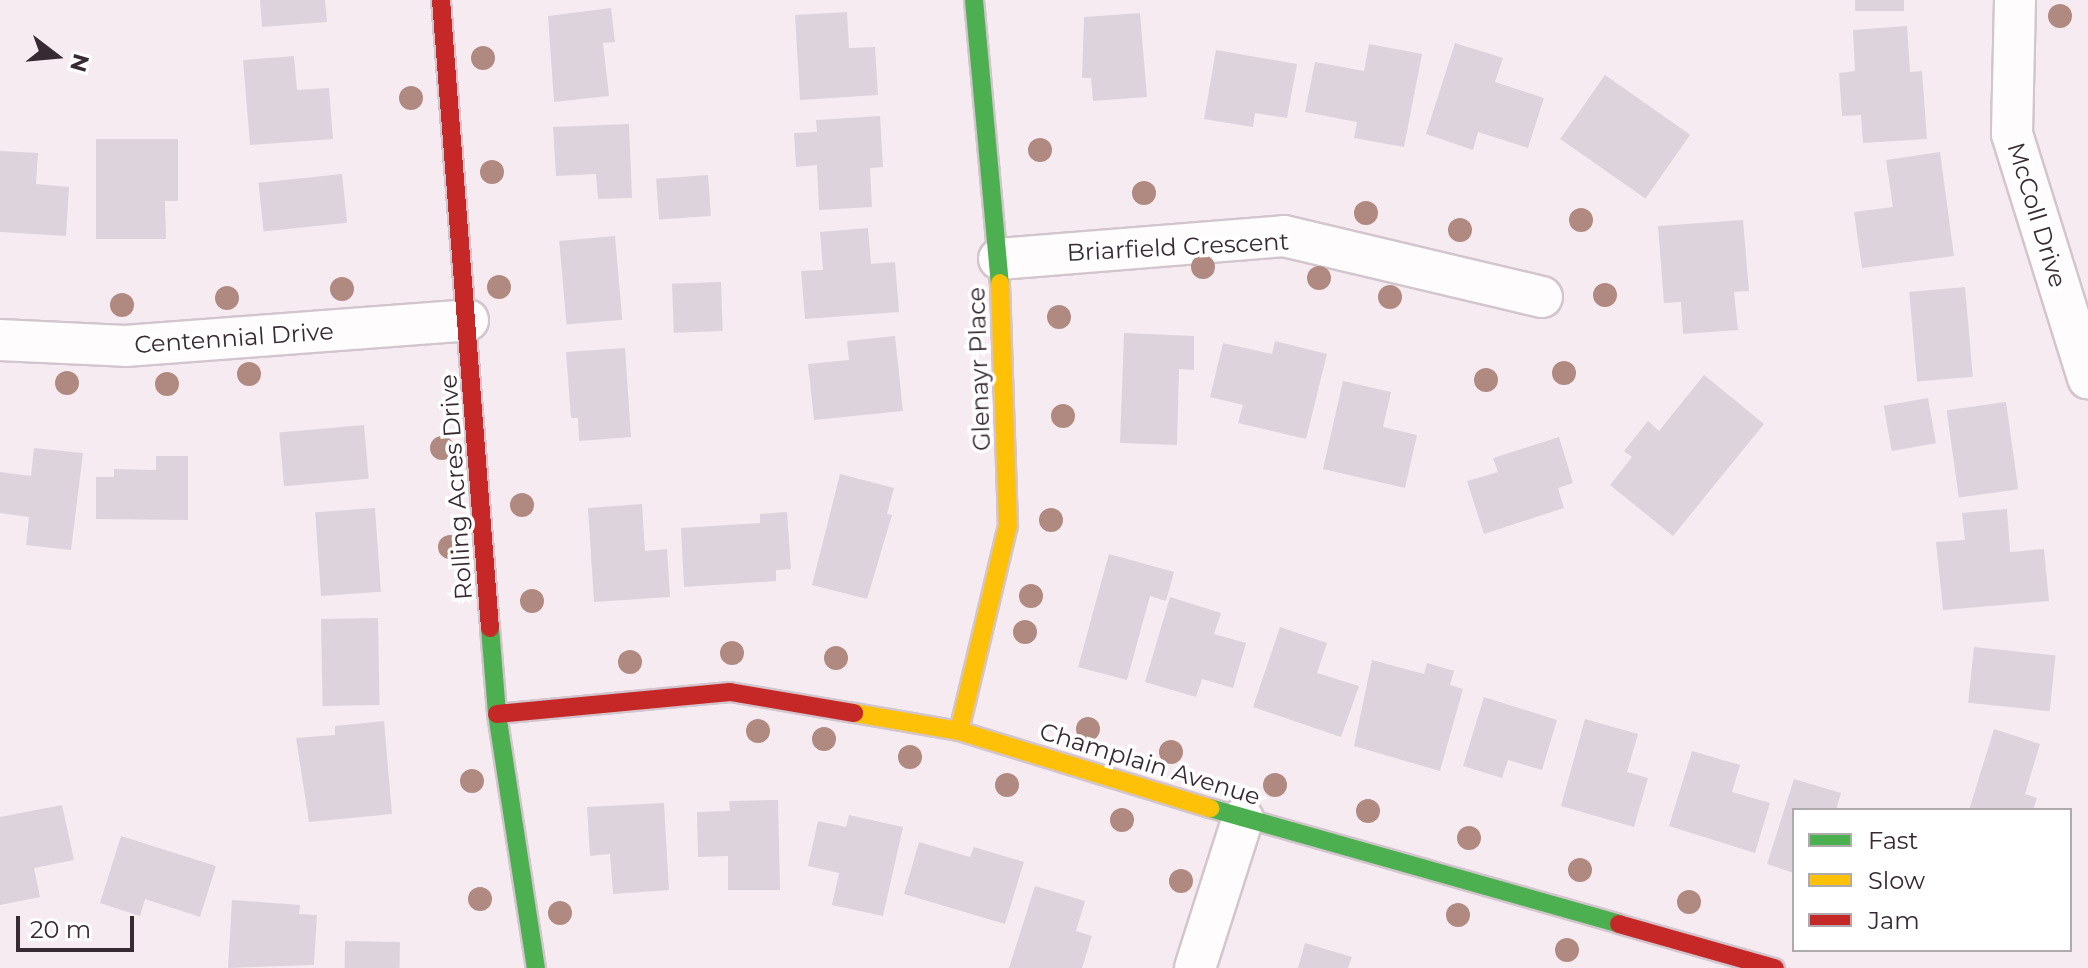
<!DOCTYPE html>
<style>
body{margin:0}
#map{position:relative;width:2088px;height:968px;overflow:hidden;background:#f7ebf2;font-family:Montserrat,sans-serif}
div>[style]{position:absolute}
[style*='--x']{left:calc(var(--x)*1px);top:calc(var(--y)*1px);width:calc(var(--w)*1px);rotate:calc(var(--a)*1deg)}
.building>*{inset:0;background:#ddd3dd;transform-origin:0 0}
.roads{filter:drop-shadow(2px 0 #d3c5cd) drop-shadow(-2px 0 #d3c5cd) drop-shadow(0 2px #d3c5cd) drop-shadow(0 -2px #d3c5cd)}
.street>*{height:40px;margin:-20px;padding:0 20px;transform-origin:20px;border-radius:20px;background:#fefcfd}
.fast>*{height:18px;margin:-9px;padding:0 9px;transform-origin:9px;border-radius:9px;background:#4caf50}
.slow>*{height:18px;margin:-9px;padding:0 9px;transform-origin:9px;border-radius:9px;background:#ffc107}
.jam>*{height:18px;margin:-9px;padding:0 9px;transform-origin:9px;border-radius:9px;background:#c62828}
.trees>*{width:24px;height:24px;margin:-12px;border-radius:50%;background:#b08a81}
span{translate:-50% -50%;white-space:nowrap;text-align:center;line-height:1.15;-webkit-text-stroke:7px #fff;paint-order:stroke}
.street-label{font-size:24px;color:#382a32}
.legend{position:absolute;left:1792px;top:808px;width:280px;height:144px;box-sizing:border-box;background:#fff;border:2px solid #afaaad;margin:0;padding:10px 14px;list-style:none;font-size:24px;color:#382a32}
.legend li{display:flex;align-items:center;gap:16px;height:40px}
.legend b{width:40px;border:2px solid #afaaad}
.north{position:absolute;left:16px;top:16px;width:80px;height:80px;-webkit-text-stroke:6px #fff;paint-order:stroke;rotate:106deg;font-size:22px;font-weight:700;line-height:32px;text-align:center;color:#382a32}
.north::after{content:'';display:block;margin:auto;width:28px;height:36px;background:#382a32;clip-path:polygon(50% 0,100% 100%,50% 72%,0 100%)}
.scale{position:absolute;left:16px;top:916px;width:118px;height:36px;box-sizing:border-box;border:4px solid #382a32;border-top:0;padding-left:10px;font-size:24px;line-height:28px;white-space:nowrap;color:#382a32;-webkit-text-stroke:6px #fff;paint-order:stroke}
</style>
<div id="map">
<div class="building">
<i style="clip-path:polygon(260px 0,325px 0,327px 22px,262px 27px)"></i>
<i style="left:1855px;top:0;width:49px;height:11px"></i>
<i style="clip-path:polygon(611px 8px,615px 42px,603px 43px,609px 96px,554px 102px,548px 16px)"></i>
<i style="clip-path:polygon(847px 12px,849px 48px,875px 47px,878px 95px,800px 100px,795px 15px)"></i>
<i style="clip-path:polygon(1140px 13px,1147px 97px,1093px 101px,1091px 78px,1082px 78px,1084px 17px)"></i>
<i style="clip-path:polygon(1907px 26px,1910px 72px,1922px 71px,1927px 139px,1863px 143px,1861px 115px,1842px 116px,1839px 73px,1855px 71px,1853px 30px)"></i>
<i style="clip-path:polygon(1455px 43px,1503px 58px,1495px 82px,1544px 98px,1528px 148px,1478px 132px,1473px 150px,1426px 134px)"></i>
<i style="clip-path:polygon(1369px 44px,1422px 54px,1404px 147px,1354px 138px,1357px 122px,1305px 112px,1315px 62px,1364px 71px)"></i>
<i style="clip-path:polygon(1216px 50px,1297px 64px,1287px 118px,1255px 113px,1253px 127px,1204px 119px)"></i>
<i style="clip-path:polygon(294px 56px,297px 90px,329px 88px,333px 139px,250px 145px,243px 60px)"></i>
<i style="left:1605px;top:75px;width:104px;height:78px;rotate:35deg"></i>
<i style="clip-path:polygon(880px 116px,883px 167px,870px 168px,872px 207px,819px 210px,817px 165px,796px 167px,794px 133px,817px 132px,816px 120px)"></i>
<i style="clip-path:polygon(629px 124px,632px 198px,598px 199px,596px 174px,556px 176px,553px 127px)"></i>
<i style="clip-path:polygon(96px 139px,178px 139px,178px 201px,165px 201px,166px 239px,96px 239px)"></i>
<i style="clip-path:polygon(0 151px,38px 153px,36px 184px,69px 187px,66px 236px,0 232px)"></i>
<i style="clip-path:polygon(1940px 152px,1954px 256px,1862px 268px,1854px 212px,1893px 207px,1886px 160px)"></i>
<i style="left:342px;top:174px;width:49px;height:84px;rotate:84deg"></i>
<i style="left:708px;top:175px;width:41px;height:52px;rotate:86deg"></i>
<i style="clip-path:polygon(1743px 220px,1749px 291px,1734px 292px,1738px 330px,1683px 334px,1681px 302px,1664px 303px,1658px 226px)"></i>
<i style="clip-path:polygon(868px 228px,871px 264px,895px 262px,899px 312px,805px 319px,801px 271px,823px 270px,820px 232px)"></i>
<i style="left:615px;top:236px;width:84px;height:56px;rotate:85deg"></i>
<i style="left:721px;top:282px;width:49px;height:49px;rotate:88deg"></i>
<i style="left:1965px;top:287px;width:90px;height:56px;rotate:85deg"></i>
<i style="clip-path:polygon(1124px 333px,1194px 336px,1194px 370px,1179px 369px,1177px 445px,1120px 443px)"></i>
<i style="clip-path:polygon(895px 336px,903px 411px,814px 420px,808px 364px,849px 360px,847px 341px)"></i>
<i style="clip-path:polygon(1275px 341px,1327px 354px,1306px 439px,1238px 423px,1243px 405px,1210px 397px,1223px 343px,1272px 354px)"></i>
<i style="clip-path:polygon(625px 348px,631px 437px,579px 441px,578px 418px,571px 418px,566px 352px)"></i>
<i style="clip-path:polygon(1704px 375px,1764px 424px,1673px 536px,1610px 485px,1632px 457px,1624px 451px,1648px 421px,1659px 431px)"></i>
<i style="clip-path:polygon(1343px 381px,1391px 392px,1383px 427px,1417px 435px,1405px 488px,1323px 469px)"></i>
<i style="left:1928px;top:398px;width:46px;height:45px;rotate:80deg"></i>
<i style="left:2006px;top:402px;width:88px;height:60px;rotate:82deg"></i>
<i style="left:364px;top:425px;width:54px;height:85px;rotate:85deg"></i>
<i style="clip-path:polygon(1559px 437px,1573px 483px,1558px 488px,1564px 508px,1484px 534px,1467px 481px,1498px 472px,1493px 458px)"></i>
<i style="clip-path:polygon(34px 448px,83px 453px,71px 550px,26px 545px,29px 517px,0 513px,0 472px,31px 476px)"></i>
<i style="clip-path:polygon(156px 456px,188px 456px,188px 520px,96px 519px,96px 477px,114px 477px,114px 469px,156px 470px)"></i>
<i style="clip-path:polygon(840px 474px,894px 488px,887px 514px,892px 515px,867px 599px,812px 585px)"></i>
<i style="clip-path:polygon(642px 504px,645px 551px,667px 549px,670px 597px,594px 602px,588px 508px)"></i>
<i style="left:375px;top:508px;width:84px;height:60px;rotate:86deg"></i>
<i style="clip-path:polygon(2007px 509px,2010px 552px,2044px 549px,2049px 601px,1943px 610px,1936px 542px,1965px 540px,1962px 513px)"></i>
<i style="clip-path:polygon(787px 512px,791px 569px,776px 570px,776px 581px,684px 587px,681px 528px,760px 523px,760px 514px)"></i>
<i style="clip-path:polygon(1109px 554px,1174px 572px,1166px 601px,1150px 596px,1127px 680px,1078px 667px)"></i>
<i style="clip-path:polygon(1170px 597px,1221px 613px,1214px 634px,1246px 643px,1233px 688px,1202px 679px,1196px 697px,1145px 682px)"></i>
<i style="left:378px;top:618px;width:87px;height:57px;rotate:89deg"></i>
<i style="clip-path:polygon(1280px 627px,1327px 643px,1317px 673px,1359px 686px,1341px 737px,1253px 707px)"></i>
<i style="left:1974px;top:647px;width:82px;height:56px;rotate:6deg"></i>
<i style="clip-path:polygon(1372px 660px,1424px 674px,1427px 663px,1454px 671px,1450px 685px,1463px 689px,1440px 771px,1354px 746px)"></i>
<i style="clip-path:polygon(1484px 697px,1557px 720px,1542px 770px,1508px 760px,1502px 778px,1463px 766px)"></i>
<i style="clip-path:polygon(1585px 719px,1638px 734px,1627px 772px,1648px 778px,1634px 827px,1561px 806px)"></i>
<i style="clip-path:polygon(384px 721px,392px 814px,309px 822px,296px 738px,335px 735px,335px 726px)"></i>
<i style="clip-path:polygon(1994px 729px,2040px 744px,2025px 794px,2037px 798px,2033px 810px,1969px 810px)"></i>
<i style="clip-path:polygon(1692px 751px,1740px 765px,1732px 792px,1770px 803px,1755px 853px,1669px 826px)"></i>
<i style="clip-path:polygon(1794px 779px,1841px 793px,1836px 810px,1794px 810px,1794px 873px,1767px 864px)"></i>
<i style="clip-path:polygon(778px 800px,780px 890px,728px 890px,728px 856px,698px 857px,697px 812px,730px 811px,729px 801px)"></i>
<i style="clip-path:polygon(664px 803px,669px 890px,613px 894px,610px 854px,590px 856px,587px 807px)"></i>
<i style="clip-path:polygon(62px 805px,74px 860px,34px 868px,40px 897px,0 905px,0 817px)"></i>
<i style="clip-path:polygon(849px 815px,903px 827px,883px 916px,832px 905px,839px 873px,808px 866px,818px 821px,846px 827px)"></i>
<i style="clip-path:polygon(121px 836px,216px 866px,200px 917px,145px 899px,140px 916px,100px 903px)"></i>
<i style="clip-path:polygon(919px 842px,970px 857px,974px 847px,1024px 862px,1005px 924px,904px 894px)"></i>
<i style="clip-path:polygon(1035px 886px,1085px 901px,1076px 931px,1092px 936px,1082px 968px,1009px 968px)"></i>
<i style="clip-path:polygon(232px 900px,300px 905px,299px 914px,317px 915px,314px 965px,228px 968px)"></i>
<i style="left:345px;top:941px;width:55px;height:27px;rotate:1deg"></i>
<i style="clip-path:polygon(1305px 943px,1352px 957px,1348px 968px,1298px 968px)"></i>
</div>
<div class="roads">
<div class="street">
<i style="--x:2015;--y:0;--w:134;--a:91.3"></i>
<i style="--x:2012;--y:134;--w:256;--a:72.7"></i>
<i style="--x:999;--y:259;--w:286;--a:-4.6"></i>
<i style="--x:1284;--y:236;--w:265;--a:13.3"></i>
<i style="--x:0;--y:340;--w:125;--a:2.7"></i>
<i style="--x:125;--y:346;--w:344;--a:-4.3"></i>
<i style="--x:1195;--y:968;--w:157;--a:-72.3"></i>
</div>
<div class="fast">
<i style="--x:974;--y:0;--w:284;--a:84.8"></i>
<i style="--x:490;--y:628;--w:86;--a:85.3"></i>
<i style="--x:497;--y:714;--w:257;--a:81.3"></i>
<i style="--x:1210;--y:808;--w:425;--a:15.8"></i>
</div>
<div class="slow">
<i style="--x:854;--y:713;--w:107;--a:9.7"></i>
<i style="--x:959;--y:731;--w:263;--a:17.1"></i>
<i style="--x:959;--y:731;--w:211;--a:-76.6"></i>
<i style="--x:1008;--y:526;--w:243;--a:-91.9"></i>
</div>
<div class="jam">
<i style="--x:441;--y:0;--w:630;--a:85.54"></i>
<i style="--x:497;--y:714;--w:234;--a:-5.4"></i>
<i style="--x:730;--y:692;--w:126;--a:9.6"></i>
<i style="--x:1619;--y:924;--w:162;--a:15.8"></i>
</div>
</div>
<div class="trees">
<i style="left:2060px;top:16px"></i>
<i style="left:483px;top:58px"></i>
<i style="left:411px;top:98px"></i>
<i style="left:1040px;top:150px"></i>
<i style="left:492px;top:172px"></i>
<i style="left:1144px;top:193px"></i>
<i style="left:1366px;top:213px"></i>
<i style="left:1581px;top:220px"></i>
<i style="left:1460px;top:230px"></i>
<i style="left:1203px;top:267px"></i>
<i style="left:1319px;top:278px"></i>
<i style="left:499px;top:287px"></i>
<i style="left:342px;top:289px"></i>
<i style="left:1605px;top:295px"></i>
<i style="left:1390px;top:297px"></i>
<i style="left:227px;top:298px"></i>
<i style="left:122px;top:305px"></i>
<i style="left:1059px;top:317px"></i>
<i style="left:1564px;top:373px"></i>
<i style="left:249px;top:374px"></i>
<i style="left:1486px;top:380px"></i>
<i style="left:67px;top:383px"></i>
<i style="left:167px;top:384px"></i>
<i style="left:1063px;top:416px"></i>
<i style="left:442px;top:448px"></i>
<i style="left:522px;top:505px"></i>
<i style="left:1051px;top:520px"></i>
<i style="left:450px;top:547px"></i>
<i style="left:1031px;top:596px"></i>
<i style="left:532px;top:601px"></i>
<i style="left:1025px;top:632px"></i>
<i style="left:732px;top:653px"></i>
<i style="left:836px;top:658px"></i>
<i style="left:630px;top:662px"></i>
<i style="left:1088px;top:729px"></i>
<i style="left:758px;top:731px"></i>
<i style="left:824px;top:739px"></i>
<i style="left:1171px;top:752px"></i>
<i style="left:910px;top:757px"></i>
<i style="left:472px;top:781px"></i>
<i style="left:1007px;top:785px"></i>
<i style="left:1275px;top:785px"></i>
<i style="left:1368px;top:811px"></i>
<i style="left:1122px;top:820px"></i>
<i style="left:1469px;top:838px"></i>
<i style="left:1580px;top:870px"></i>
<i style="left:1181px;top:881px"></i>
<i style="left:480px;top:899px"></i>
<i style="left:1689px;top:902px"></i>
<i style="left:560px;top:913px"></i>
<i style="left:1458px;top:915px"></i>
<i style="left:1567px;top:950px"></i>
</div>
<div class="street-label">
<span style="left:2037px;top:215px;rotate:73deg">McColl Drive</span>
<span style="left:1178px;top:247px;rotate:-3deg">Briarfield Crescent</span>
<span style="left:234px;top:338px;rotate:-4deg">Centennial Drive</span>
<span style="left:979px;top:369px;rotate:-92deg">Glenayr Place</span>
<span style="left:456px;top:487px;rotate:-94deg">Rolling Acres Drive</span>
<span style="left:1150px;top:764px;rotate:17deg">Champlain Avenue</span>
</div>
<ul class="legend">
<li><b style="height:10px;background:#4caf50"></b>Fast</li>
<li><b style="height:10px;background:#ffc107"></b>Slow</li>
<li><b style="height:10px;background:#c62828"></b>Jam</li>
</ul>
<div class="north">N</div>
<div class="scale">20 m</div>
</div>
